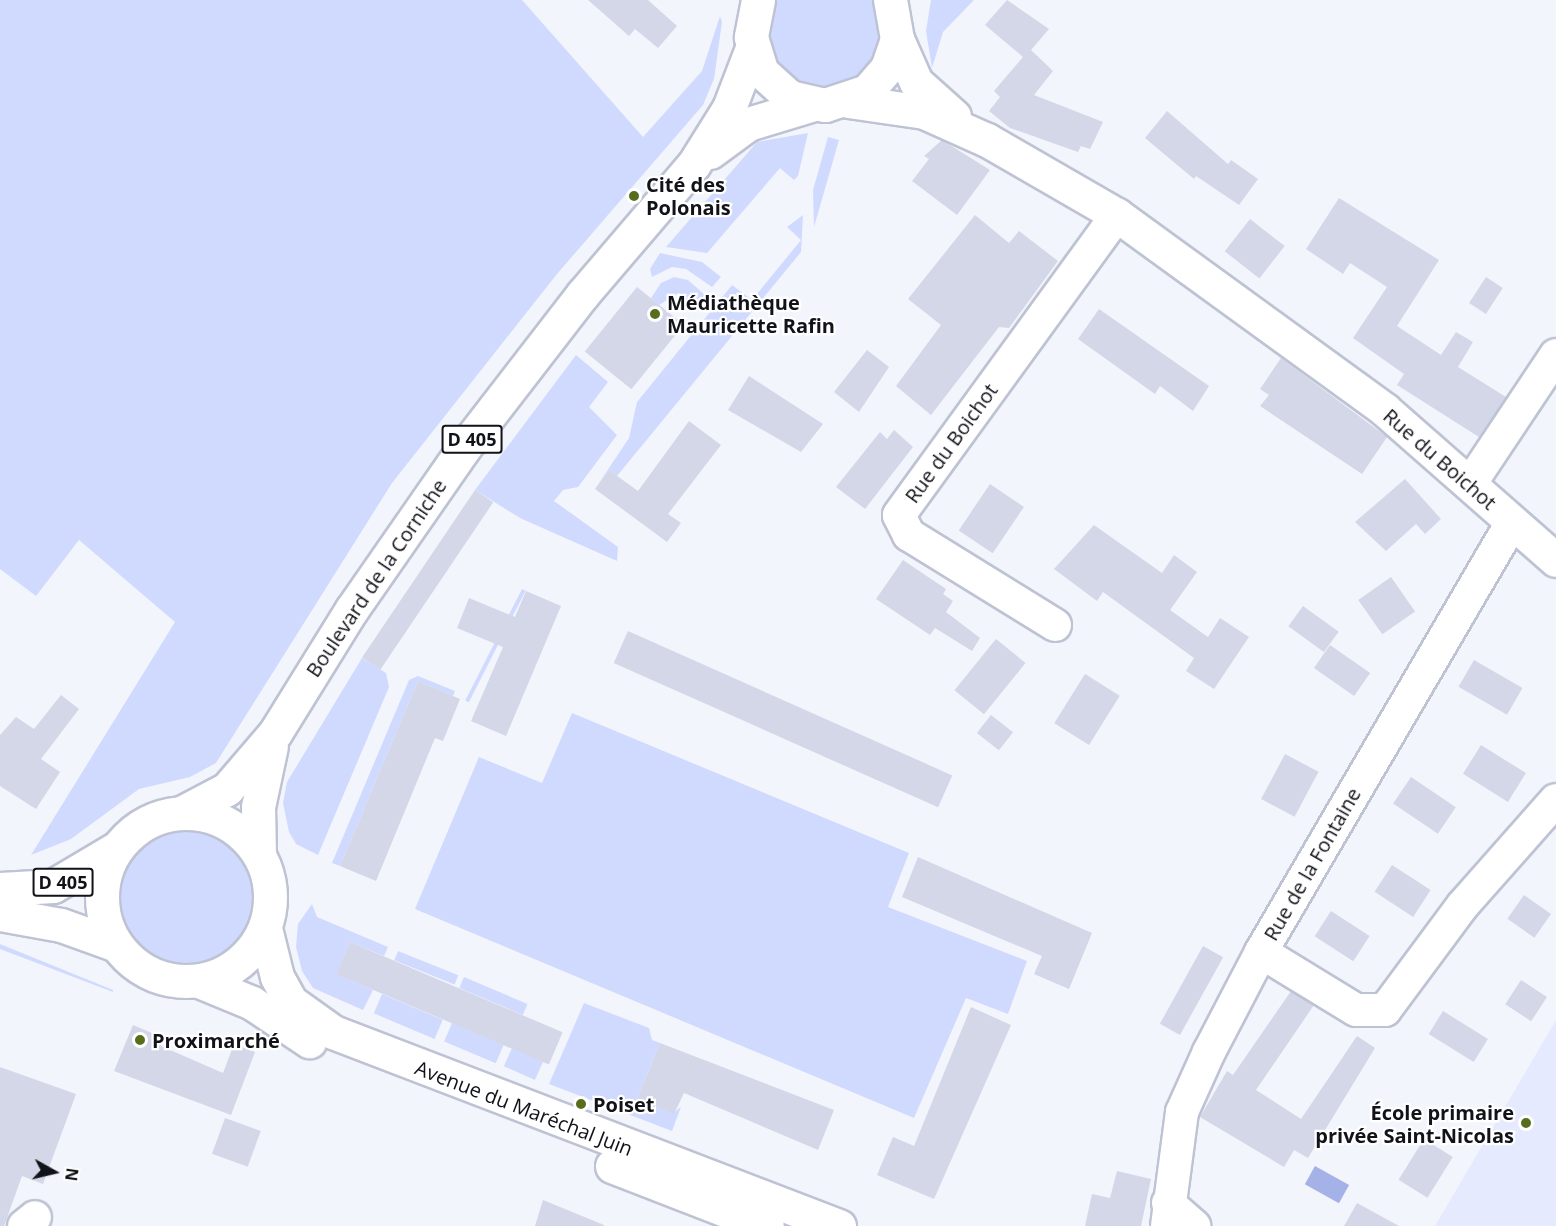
<!DOCTYPE html>
<meta charset="utf-8">
<style>
body{margin:0}
#map{position:relative;width:1556px;height:1226px;overflow:hidden;background:#f3f5fc;font-family:"Open Sans",sans-serif}
div>[style]{position:absolute}
[style*='--x']{left:calc(var(--x)*1px);top:calc(var(--y)*1px);width:calc(var(--w)*1px);rotate:calc(var(--a)*1deg)}
.built>*{inset:0;background:#e5eafe}
.green>*{inset:0;background:#d0dafe;transform-origin:0 0}
.round{border-radius:50%}
.water>*{inset:0;background:#a4b2e8;transform-origin:0 0}
.building>*{inset:0;background:#d3d7e8;transform-origin:0 0}
.roads{filter:drop-shadow(2px 0 #bec3d4) drop-shadow(-2px 0 #bec3d4) drop-shadow(0 2px #bec3d4) drop-shadow(0 -2px #bec3d4)}
.minor>*{height:32px;margin:-16px;padding:0 16px;transform-origin:16px;border-radius:16px;background:#fff}
.tertiary>*{height:33px;margin:-16.5px;padding:0 16.5px;transform-origin:16.5px;border-radius:16.5px;background:#fff}
.secondary>*{height:33px;margin:-16.5px;padding:0 16.5px;transform-origin:16.5px;border-radius:16.5px;background:#fff}
.primary>*{height:33px;margin:-16.5px;padding:0 16.5px;transform-origin:16.5px;border-radius:16.5px;background:#fff}
.primary>.ring{margin:-16.5px;padding:0;box-sizing:content-box;background:none;border:33px solid #fff;border-radius:50%}
.dots>*{width:16px;height:16px;translate:-50% -50%;box-sizing:border-box;border:3px solid #fff;border-radius:50%}
span{translate:-50% -50%;white-space:nowrap;text-align:center;line-height:1.15;-webkit-text-stroke:4.5px #fff;paint-order:stroke}
.shield-label span{padding:2px 4px;background:#fff;border:2px solid;border-radius:4px;-webkit-text-stroke-width:0}
.shield-label{font-size:18px;color:#121319;font-weight:700}
.poi-label{font-size:20px;color:#121319;font-weight:700}
.left{translate:0 -50%;text-align:left}
.right{translate:-100% -50%;text-align:right}
.street-label{font-size:20px;color:#121319}
.north{position:absolute;left:24px;top:1142px;width:60px;height:60px;-webkit-text-stroke:4px #fff;paint-order:stroke;rotate:98deg;font-size:16px;font-weight:700;line-height:24px;text-align:center;color:#121319}
.north::after{content:'';display:block;margin:auto;width:21px;height:27px;background:#121319;clip-path:polygon(50% 0,100% 100%,50% 72%,0 100%)}
</style>
<div id="map">
<div class="built">
<i style="clip-path:polygon(1556px 1020px,1556px 1226px,1435px 1226px)"></i>
</div>
<div class="green">
<i style="clip-path:polygon(0 0,522px 0,643px 137px,702px 71px,720px 16px,722px 22px,714px 79px,703px 105px,557px 274px,392px 483px,216px 763px,190px 777px,139px 789px,71px 839px,31px 855px,175px 622px,79px 540px,36px 596px,0 569px)"></i>
<i style="clip-path:polygon(773px 0,873px 0,882px 26px,879px 54px,862px 77px,825px 92px,787px 81px,765px 47px)"></i>
<i style="clip-path:polygon(931px 0,974px 0,943px 32px,932px 68px,926px 31px)"></i>
<i style="clip-path:polygon(808px 133px,798px 176px,794px 180px,780px 168px,707px 253px,666px 247px,757px 142px)"></i>
<i style="clip-path:polygon(828px 137px,839px 140px,814px 227px,813px 190px)"></i>
<i style="clip-path:polygon(803px 215px,801px 252px,617px 476px,609px 470px,595px 489px,629px 438px,637px 402px,732px 285px,752px 300px,801px 240px,787px 227px)"></i>
<i style="clip-path:polygon(660px 253px,702px 262px,721px 277px,712px 287px,686px 269px,672px 267px,652px 277px,650px 269px)"></i>
<i style="clip-path:polygon(674px 277px,688px 280px,706px 296px,697px 307px,678px 293px,659px 305px,651px 298px,661px 283px)"></i>
<i style="clip-path:polygon(576px 355px,608px 382px,589px 407px,617px 435px,578px 487px,563px 490px,554px 501px,618px 547px,617px 561px,520px 518px,475px 490px)"></i>
<i style="left:522px;top:589px;width:4px;height:125px;rotate:27deg"></i>
<i style="clip-path:polygon(362px 658px,386px 673px,389px 687px,318px 855px,296px 844px,289px 832px,283px 803px,287px 782px)"></i>
<i style="clip-path:polygon(418px 676px,455px 691px,453px 696px,418px 681px,340px 866px,332px 863px,409px 680px)"></i>
<i style="clip-path:polygon(572px 713px,909px 853px,888px 907px,1027px 961px,1008px 1014px,966px 998px,914px 1118px,415px 909px,479px 757px,542px 783px)"></i>
<i class="round" style="left:115px;top:826px;width:142px;height:142px"></i>
<i style="clip-path:polygon(312px 904px,317px 917px,388px 947px,384px 956px,350px 942px,337px 974px,373px 990px,363px 1010px,313px 988px,302px 971px,296px 947px,298px 924px)"></i>
<i style="clip-path:polygon(0 944px,113px 990px,113px 992px,0 949px)"></i>
<i style="left:398px;top:951px;width:65px;height:10px;rotate:22deg"></i>
<i style="left:464px;top:977px;width:69px;height:12px;rotate:23deg"></i>
<i style="left:382px;top:994px;width:66px;height:21px;rotate:23deg"></i>
<i style="clip-path:polygon(584px 1003px,649px 1028px,652px 1040px,660px 1043px,637px 1099px,673px 1113px,681px 1107px,672px 1131px,549px 1084px)"></i>
<i style="left:452px;top:1023px;width:56px;height:20px;rotate:23deg"></i>
<i style="left:512px;top:1048px;width:34px;height:20px;rotate:24deg"></i>
</div>
<div class="water">
<i style="left:1315px;top:1166px;width:39px;height:21px;rotate:29deg"></i>
</div>
<div class="building">
<i style="clip-path:polygon(588px 0,648px 0,677px 26px,658px 48px,635px 29px,629px 36px)"></i>
<i style="clip-path:polygon(1007px 0,1049px 29px,1031px 50px,1053px 71px,1034px 95px,1103px 122px,1090px 149px,1081px 146px,1078px 152px,1010px 128px,989px 111px,1000px 97px,994px 91px,1023px 57px,985px 25px)"></i>
<i style="clip-path:polygon(1167px 111px,1228px 164px,1231px 160px,1258px 179px,1239px 205px,1196px 176px,1194px 179px,1145px 138px)"></i>
<i style="clip-path:polygon(942px 140px,990px 170px,957px 215px,912px 181px,929px 159px,924px 156px)"></i>
<i style="clip-path:polygon(1339px 198px,1439px 260px,1397px 326px,1441px 355px,1456px 332px,1473px 342px,1458px 367px,1506px 397px,1479px 437px,1397px 385px,1404px 374px,1353px 338px,1387px 287px,1350px 263px,1343px 274px,1306px 249px)"></i>
<i style="clip-path:polygon(975px 215px,1009px 243px,1019px 231px,1058px 261px,1009px 328px,999px 327px,931px 415px,896px 386px,941px 325px,908px 299px)"></i>
<i style="left:1250px;top:219px;width:44px;height:41px;rotate:38deg"></i>
<i style="left:1486px;top:277px;width:20px;height:31px;rotate:33deg"></i>
<i style="left:637px;top:287px;width:60px;height:83px;rotate:39deg"></i>
<i style="clip-path:polygon(1099px 309px,1209px 386px,1193px 411px,1160px 386px,1155px 394px,1078px 339px)"></i>
<i style="clip-path:polygon(867px 350px,889px 367px,859px 412px,834px 392px)"></i>
<i style="clip-path:polygon(1281px 358px,1387px 437px,1362px 474px,1260px 406px,1269px 395px,1260px 389px)"></i>
<i style="clip-path:polygon(749px 376px,823px 424px,801px 452px,728px 410px)"></i>
<i style="clip-path:polygon(689px 421px,721px 445px,668px 514px,681px 523px,667px 542px,595px 489px,609px 470px,638px 491px)"></i>
<i style="clip-path:polygon(894px 430px,913px 447px,865px 509px,836px 487px,880px 432px,887px 439px)"></i>
<i style="clip-path:polygon(1405px 479px,1441px 519px,1425px 534px,1416px 524px,1386px 551px,1355px 522px)"></i>
<i style="left:990px;top:484px;width:41px;height:56px;rotate:34deg"></i>
<i style="left:475px;top:490px;width:22px;height:202px;rotate:34deg"></i>
<i style="clip-path:polygon(1094px 525px,1162px 573px,1174px 555px,1197px 572px,1170px 610px,1208px 637px,1220px 618px,1249px 637px,1214px 689px,1186px 671px,1194px 658px,1103px 592px,1097px 601px,1054px 569px)"></i>
<i style="clip-path:polygon(903px 560px,946px 589px,943px 594px,953px 601px,946px 612px,980px 638px,972px 651px,935px 628px,930px 635px,876px 599px)"></i>
<i style="left:1391px;top:577px;width:42px;height:40px;rotate:55deg"></i>
<i style="clip-path:polygon(526px 591px,561px 606px,506px 736px,471px 721px,503px 647px,457px 628px,469px 598px,515px 617px)"></i>
<i style="left:1303px;top:606px;width:44px;height:25px;rotate:36deg"></i>
<i style="left:628px;top:631px;width:355px;height:35px;rotate:24deg"></i>
<i style="left:996px;top:639px;width:38px;height:66px;rotate:39deg"></i>
<i style="left:1330px;top:645px;width:49px;height:28px;rotate:35deg"></i>
<i style="left:1474px;top:660px;width:56px;height:31px;rotate:30deg"></i>
<i style="left:1085px;top:674px;width:41px;height:58px;rotate:32deg"></i>
<i style="clip-path:polygon(418px 681px,460px 699px,443px 741px,435px 738px,376px 881px,340px 866px)"></i>
<i style="clip-path:polygon(61px 695px,79px 709px,41px 759px,60px 772px,36px 809px,0 786px,0 735px,16px 717px,34px 729px)"></i>
<i style="left:991px;top:715px;width:28px;height:23px;rotate:38deg"></i>
<i style="left:1481px;top:745px;width:53px;height:34px;rotate:32deg"></i>
<i style="left:1285px;top:754px;width:38px;height:51px;rotate:28deg"></i>
<i style="left:1411px;top:777px;width:54px;height:32px;rotate:34deg"></i>
<i style="clip-path:polygon(918px 857px,1092px 933px,1069px 989px,1034px 974px,1042px 956px,902px 897px)"></i>
<i style="left:1392px;top:865px;width:46px;height:32px;rotate:33deg"></i>
<i style="left:1524px;top:895px;width:33px;height:29px;rotate:35deg"></i>
<i style="left:1331px;top:911px;width:46px;height:30px;rotate:33deg"></i>
<i style="left:350px;top:942px;width:231px;height:35px;rotate:23deg"></i>
<i style="left:1203px;top:946px;width:23px;height:89px;rotate:29deg"></i>
<i style="left:1521px;top:980px;width:31px;height:29px;rotate:33deg"></i>
<i style="clip-path:polygon(1291px 991px,1314px 1005px,1256px 1090px,1301px 1119px,1357px 1036px,1375px 1048px,1308px 1158px,1294px 1150px,1284px 1167px,1200px 1117px,1227px 1071px,1233px 1075px)"></i>
<i style="clip-path:polygon(971px 1007px,1011px 1025px,934px 1199px,877px 1175px,893px 1137px,914px 1146px)"></i>
<i style="left:1443px;top:1011px;width:53px;height:27px;rotate:32deg"></i>
<i style="clip-path:polygon(133px 1025px,164px 1038px,161px 1046px,223px 1073px,234px 1044px,255px 1052px,231px 1115px,114px 1071px)"></i>
<i style="clip-path:polygon(660px 1043px,834px 1110px,818px 1150px,684px 1093px,674px 1114px,637px 1099px)"></i>
<i style="clip-path:polygon(0 1067px,76px 1094px,43px 1184px,22px 1176px,4px 1226px,0 1226px)"></i>
<i style="left:225px;top:1118px;width:38px;height:38px;rotate:20deg"></i>
<i style="left:1424px;top:1139px;width:34px;height:48px;rotate:32deg"></i>
<i style="clip-path:polygon(1117px 1171px,1151px 1179px,1141px 1226px,1085px 1226px,1092px 1194px,1110px 1198px)"></i>
<i style="clip-path:polygon(543px 1200px,604px 1225px,604px 1226px,535px 1226px)"></i>
<i style="clip-path:polygon(1357px 1203px,1399px 1226px,1344px 1226px)"></i>
</div>
<div class="roads">
<div class="minor">
<i style="--x:1470;--y:484;--w:155;--a:-56.3"></i>
<i style="--x:1055;--y:625;--w:172;--a:-148.3"></i>
<i style="--x:909;--y:535;--w:22;--a:-117"></i>
<i style="--x:899;--y:515;--w:371;--a:-54"></i>
<i style="--x:1261;--y:952;--w:111;--a:31.4"></i>
<i style="--x:1356;--y:1010;--w:29;--a:0"></i>
<i style="--x:1385;--y:1010;--w:131;--a:-53.4"></i>
<i style="--x:1463;--y:905;--w:140;--a:-48.5"></i>
<i style="--x:1168;--y:1203;--w:35;--a:41"></i>
<i style="--x:24;--y:1226;--w:14;--a:-39"></i>
<i style="--x:1167;--y:1226;--w:115;--a:-82.5"></i>
<i style="--x:1182;--y:1112;--w:66;--a:-65.8"></i>
<i style="--x:1209;--y:1052;--w:113;--a:-62.5"></i>
<i style="--x:1261;--y:952;--w:497;--a:-59.7"></i>
</div>
<div class="tertiary">
<i style="--x:897;--y:39;--w:47;--a:66.2"></i>
<i style="--x:916;--y:82;--w:51;--a:41.8"></i>
<i style="--x:848;--y:101;--w:77;--a:8.2"></i>
<i style="--x:924;--y:112;--w:69;--a:24"></i>
<i style="--x:987;--y:140;--w:150;--a:30"></i>
<i style="--x:1117;--y:215;--w:331;--a:36"></i>
<i style="--x:1385;--y:410;--w:227;--a:41.3"></i>
</div>
<div class="secondary">
<i style="--x:265;--y:928;--w:50;--a:76.2"></i>
<i style="--x:277;--y:977;--w:29;--a:61"></i>
<i style="--x:291;--y:1002;--w:52;--a:35.5"></i>
<i style="--x:333;--y:1032;--w:542;--a:20.98"></i>
<i style="--x:199;--y:981;--w:57;--a:22.5"></i>
<i style="--x:252;--y:1003;--w:69;--a:33.7"></i>
<i style="--x:612;--y:1166;--w:166;--a:21.2"></i>
</div>
<div class="primary">
<i style="--x:758;--y:0;--w:38;--a:101"></i>
<i style="--x:751;--y:37;--w:37;--a:73"></i>
<i style="--x:762;--y:72;--w:38;--a:42"></i>
<i style="--x:790;--y:97;--w:36;--a:13"></i>
<i style="--x:825;--y:105;--w:44;--a:-18.4"></i>
<i style="--x:867;--y:91;--w:30;--a:-49"></i>
<i style="--x:887;--y:68;--w:31;--a:-71"></i>
<i style="--x:897;--y:39;--w:40;--a:-100"></i>
<i style="--x:710;--y:152;--w:47;--a:-36.4"></i>
<i style="--x:748;--y:124;--w:69;--a:-16.9"></i>
<i class="ring" style="left:102px;top:813px;width:135px;height:135px"></i>
<i style="--x:181;--y:813;--w:52;--a:-27.6"></i>
<i style="--x:227;--y:789;--w:74;--a:-49.4"></i>
<i style="--x:275;--y:733;--w:146;--a:-58.2"></i>
<i style="--x:352;--y:609;--w:195;--a:-55.2"></i>
<i style="--x:463;--y:449;--w:195;--a:-52.3"></i>
<i style="--x:582;--y:295;--w:172;--a:-49.5"></i>
<i style="--x:694;--y:164;--w:66;--a:-58"></i>
<i style="--x:729;--y:108;--w:64;--a:-69"></i>
<i style="--x:259;--y:854;--w:47;--a:-91.2"></i>
<i style="--x:258;--y:807;--w:62;--a:-78"></i>
<i style="--x:0;--y:889;--w:53;--a:-3.2"></i>
<i style="--x:53;--y:886;--w:74;--a:-30.7"></i>
<i style="--x:0;--y:914;--w:62;--a:10.2"></i>
<i style="--x:61;--y:925;--w:59;--a:19.7"></i>
</div>
</div>
<div class="dots">
<i style="left:634px;top:196px;background:#576d1c"></i>
<i style="left:655px;top:314px;background:#576d1c"></i>
<i style="left:140px;top:1040px;background:#576d1c"></i>
<i style="left:581px;top:1104px;background:#576d1c"></i>
<i style="left:1526px;top:1123px;background:#576d1c"></i>
</div>
<div class="shield-label">
<span style="left:472px;top:439px">D 405</span>
<span style="left:63px;top:882px">D 405</span>
</div>
<div class="poi-label">
<span class="left" style="left:646px;top:196px">Cité des<br>Polonais</span>
<span class="left" style="left:667px;top:314px">Médiathèque<br>Mauricette Rafin</span>
<span class="left" style="left:152px;top:1040px">Proximarché</span>
<span class="left" style="left:593px;top:1104px">Poiset</span>
<span class="right" style="left:1514px;top:1124px">École primaire<br>privée Saint-Nicolas</span>
</div>
<div class="street-label">
<span style="left:951px;top:443px;rotate:-54deg">Rue du Boichot</span>
<span style="left:1440px;top:459px;rotate:41deg">Rue du Boichot</span>
<span style="left:376px;top:578px;rotate:-56deg">Boulevard de la Corniche</span>
<span style="left:1312px;top:864px;rotate:-60deg">Rue de la Fontaine</span>
<span style="left:524px;top:1108px;rotate:21deg">Avenue du Maréchal Juin</span>
</div>
<div class="north">N</div>
</div>
